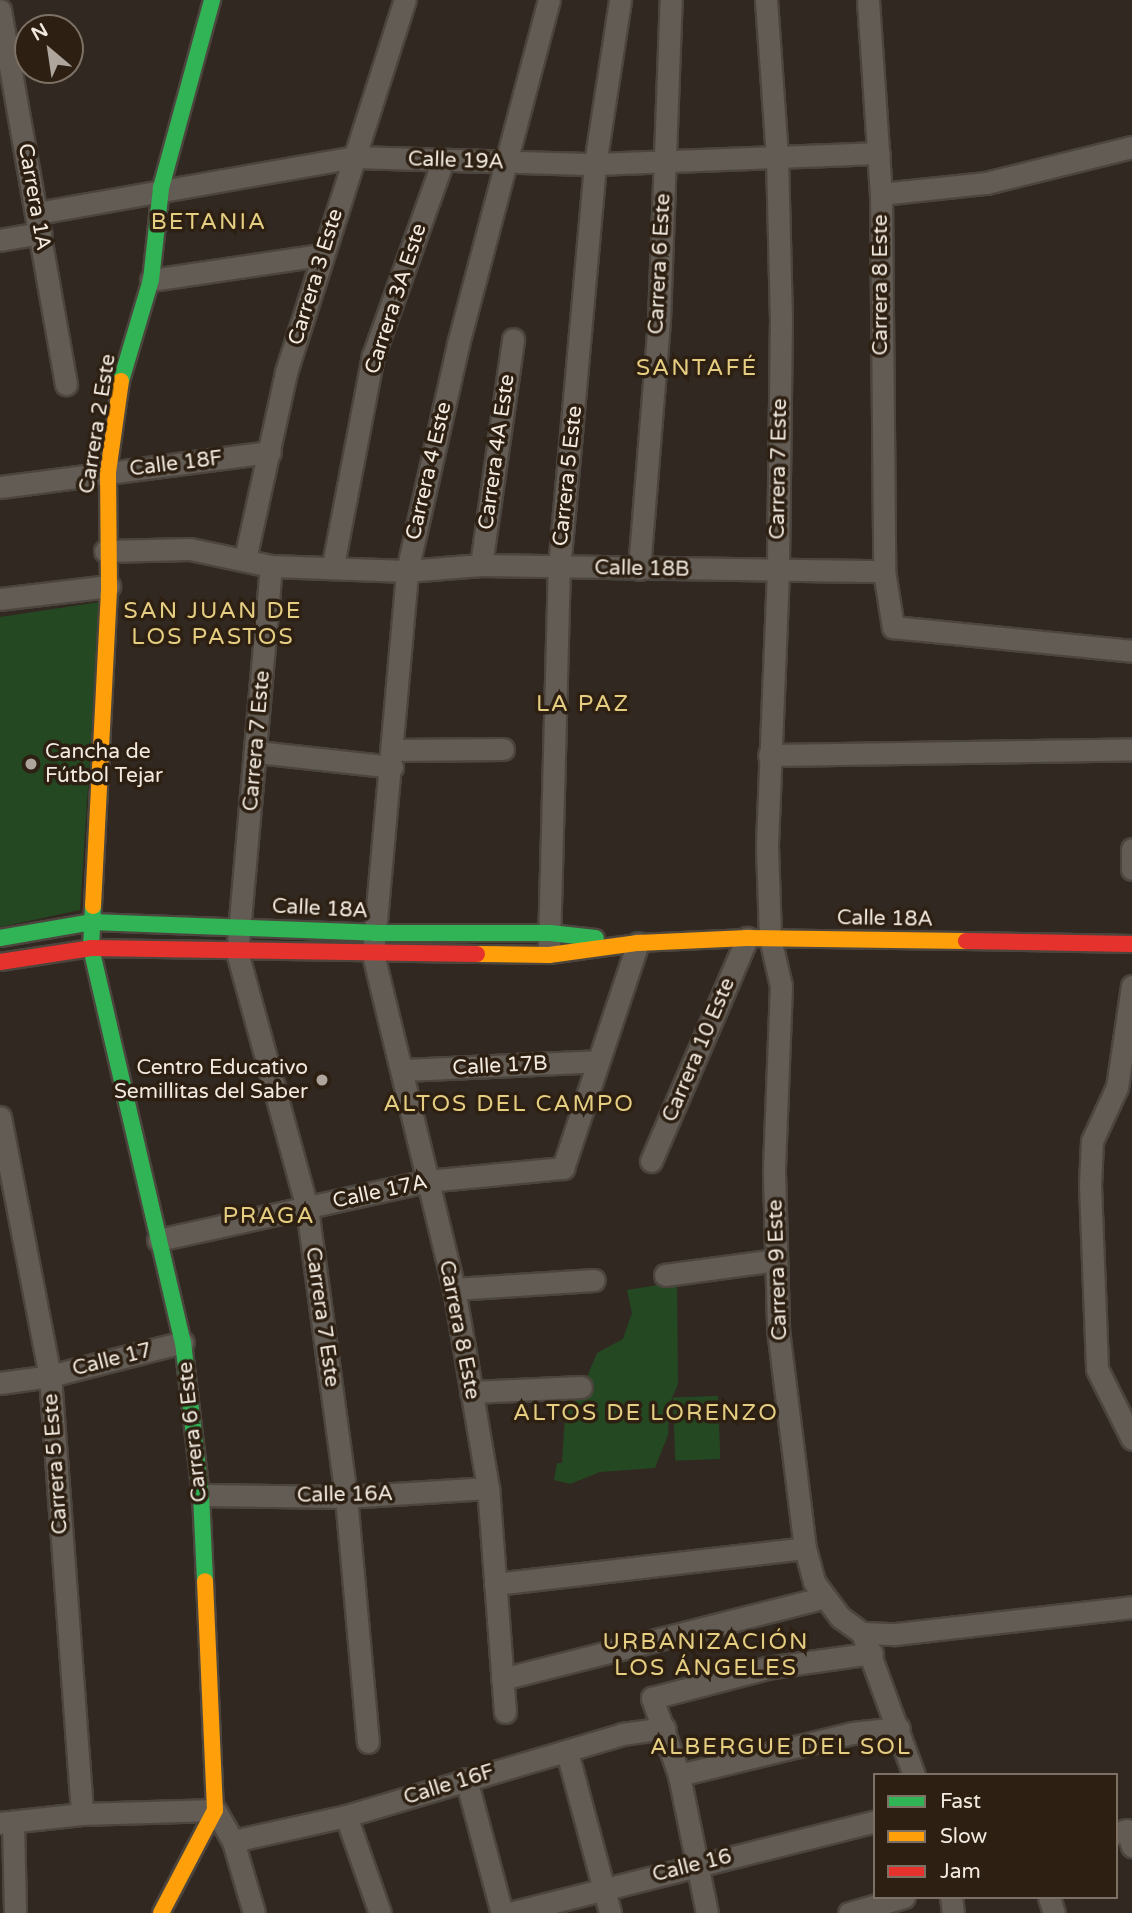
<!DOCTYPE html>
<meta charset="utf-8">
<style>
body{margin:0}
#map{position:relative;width:1132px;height:1913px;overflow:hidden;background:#312921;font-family:"Varela Round",sans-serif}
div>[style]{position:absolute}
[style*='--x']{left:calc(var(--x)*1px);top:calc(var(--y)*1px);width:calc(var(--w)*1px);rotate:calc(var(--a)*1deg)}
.green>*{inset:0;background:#244922;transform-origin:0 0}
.roads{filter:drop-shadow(2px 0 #4c453e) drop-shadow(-2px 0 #4c453e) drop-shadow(0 2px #4c453e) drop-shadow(0 -2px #4c453e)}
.street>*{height:21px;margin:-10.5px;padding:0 10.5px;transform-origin:10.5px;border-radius:10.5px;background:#625c55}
.fast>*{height:16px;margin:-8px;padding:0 8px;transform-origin:8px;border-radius:8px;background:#30b455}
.slow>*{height:16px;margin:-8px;padding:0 8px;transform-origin:8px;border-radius:8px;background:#ff9f0a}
.jam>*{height:16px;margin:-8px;padding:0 8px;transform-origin:8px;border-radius:8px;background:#e5322d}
.dots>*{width:19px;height:19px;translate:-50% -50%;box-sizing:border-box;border:4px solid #2d2012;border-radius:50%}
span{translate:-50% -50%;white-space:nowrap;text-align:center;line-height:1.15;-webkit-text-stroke:7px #2d2012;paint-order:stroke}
.street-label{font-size:21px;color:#f2eae0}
.poi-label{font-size:21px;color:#f2eae0}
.left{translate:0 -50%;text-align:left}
.right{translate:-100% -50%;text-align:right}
.neighbourhood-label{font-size:23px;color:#e5cd81;letter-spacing:2px}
.legend{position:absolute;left:873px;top:1773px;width:245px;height:126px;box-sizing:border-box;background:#2d2012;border:2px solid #7c7164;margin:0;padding:9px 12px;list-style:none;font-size:21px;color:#f2eae0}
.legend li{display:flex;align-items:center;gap:14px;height:35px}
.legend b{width:35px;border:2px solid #7c7164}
.north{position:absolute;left:14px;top:14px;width:70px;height:70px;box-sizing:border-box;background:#2d2012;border:2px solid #7c7164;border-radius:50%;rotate:331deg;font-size:19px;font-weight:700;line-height:28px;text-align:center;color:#f2eae0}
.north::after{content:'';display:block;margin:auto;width:24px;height:32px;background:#aea69d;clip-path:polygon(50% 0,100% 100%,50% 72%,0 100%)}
</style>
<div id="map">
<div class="green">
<i style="clip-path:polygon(100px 602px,80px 910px,0 927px,0 617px)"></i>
<i style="clip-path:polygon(677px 1282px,678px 1384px,669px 1405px,668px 1435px,655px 1468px,600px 1472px,570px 1484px,554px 1480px,557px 1463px,562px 1463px,566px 1401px,579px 1396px,597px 1353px,623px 1339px,632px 1313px,627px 1290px)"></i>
<i style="left:718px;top:1396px;width:63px;height:45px;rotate:88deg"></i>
</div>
<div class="roads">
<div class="street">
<i style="--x:766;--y:0;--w:157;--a:86"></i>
<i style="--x:777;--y:157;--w:160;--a:88.6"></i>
<i style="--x:781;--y:317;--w:254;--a:90.7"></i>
<i style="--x:778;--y:571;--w:275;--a:92.3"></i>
<i style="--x:767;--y:846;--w:92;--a:88.1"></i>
<i style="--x:770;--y:938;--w:49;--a:77.1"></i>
<i style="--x:781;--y:986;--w:186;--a:92.2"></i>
<i style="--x:774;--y:1172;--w:157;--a:88.5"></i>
<i style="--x:778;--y:1329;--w:221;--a:83"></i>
<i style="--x:805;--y:1548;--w:35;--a:75"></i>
<i style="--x:814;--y:1582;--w:44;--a:53.4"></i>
<i style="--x:840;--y:1617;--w:27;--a:36"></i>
<i style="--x:862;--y:1633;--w:151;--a:69.9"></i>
<i style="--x:868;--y:0;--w:194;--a:86.2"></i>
<i style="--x:881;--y:194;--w:377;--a:89.5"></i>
<i style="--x:0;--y:10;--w:380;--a:80"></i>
<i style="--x:881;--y:194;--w:106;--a:-6"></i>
<i style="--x:986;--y:183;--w:150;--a:-13.9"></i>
<i style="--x:37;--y:213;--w:322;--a:-10"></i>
<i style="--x:354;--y:157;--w:241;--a:1.7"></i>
<i style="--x:595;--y:164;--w:284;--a:-2.2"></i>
<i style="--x:0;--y:240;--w:41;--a:-9.9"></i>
<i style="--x:151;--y:280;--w:172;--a:-8.4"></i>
<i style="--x:0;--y:487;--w:272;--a:-7.4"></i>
<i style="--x:105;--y:551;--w:85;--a:-1.3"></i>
<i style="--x:190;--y:549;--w:83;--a:11.9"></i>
<i style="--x:271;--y:566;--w:136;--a:2.1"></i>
<i style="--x:407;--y:571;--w:74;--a:-4.6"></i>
<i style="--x:481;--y:565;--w:403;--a:0.9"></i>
<i style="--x:884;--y:571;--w:57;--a:80.9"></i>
<i style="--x:893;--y:627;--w:240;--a:5.7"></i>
<i style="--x:245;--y:559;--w:191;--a:-77.6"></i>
<i style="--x:286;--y:372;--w:391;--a:-72.3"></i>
<i style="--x:333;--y:565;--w:213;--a:-79.2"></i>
<i style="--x:373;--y:356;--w:208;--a:-70.3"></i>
<i style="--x:481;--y:565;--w:228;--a:-81.9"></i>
<i style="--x:271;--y:566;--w:387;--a:95"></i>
<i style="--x:237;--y:952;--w:265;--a:74.7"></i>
<i style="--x:307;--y:1208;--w:292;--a:82.3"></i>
<i style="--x:346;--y:1497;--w:246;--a:84.9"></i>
<i style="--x:639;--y:569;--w:250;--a:-85.4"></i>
<i style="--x:659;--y:320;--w:320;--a:-87.9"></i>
<i style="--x:0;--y:599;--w:110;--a:-6.8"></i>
<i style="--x:394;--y:750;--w:109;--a:-0.5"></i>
<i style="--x:257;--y:752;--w:136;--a:6.3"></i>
<i style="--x:769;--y:755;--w:363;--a:-0.9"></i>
<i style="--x:1132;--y:849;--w:20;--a:90"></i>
<i style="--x:549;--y:946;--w:378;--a:-88.5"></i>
<i style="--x:559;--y:568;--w:406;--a:-84.9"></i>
<i style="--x:595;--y:164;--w:166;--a:-81.3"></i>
<i style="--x:1132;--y:986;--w:102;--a:98.4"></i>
<i style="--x:1117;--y:1087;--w:60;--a:114.8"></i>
<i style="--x:1092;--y:1141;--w:44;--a:92.6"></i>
<i style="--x:1090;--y:1185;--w:184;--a:87.8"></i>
<i style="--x:1097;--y:1369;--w:78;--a:63.4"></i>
<i style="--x:403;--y:1070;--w:195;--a:-2.6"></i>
<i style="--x:0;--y:1117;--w:264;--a:79.1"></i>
<i style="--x:50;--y:1376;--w:439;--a:85.8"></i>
<i style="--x:651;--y:1161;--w:243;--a:-66.7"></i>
<i style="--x:158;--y:1240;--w:275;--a:-12.4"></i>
<i style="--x:427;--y:1181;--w:137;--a:-5.5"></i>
<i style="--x:563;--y:1168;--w:237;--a:-71.6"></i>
<i style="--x:665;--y:1275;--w:112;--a:-7.7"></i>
<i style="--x:454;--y:1289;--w:140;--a:-3.7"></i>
<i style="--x:0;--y:1383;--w:50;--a:-8"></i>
<i style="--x:50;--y:1376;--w:137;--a:-14.3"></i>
<i style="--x:471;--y:1392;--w:110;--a:-2.6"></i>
<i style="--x:201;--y:1495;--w:145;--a:0.8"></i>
<i style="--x:346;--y:1497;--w:142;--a:-3.6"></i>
<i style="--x:495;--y:1584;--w:312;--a:-6.6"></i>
<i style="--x:862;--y:1633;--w:34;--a:2"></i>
<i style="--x:896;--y:1634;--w:238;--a:-6.5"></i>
<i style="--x:502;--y:1679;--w:330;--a:-14.2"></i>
<i style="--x:505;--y:1712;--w:225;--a:-94.3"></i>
<i style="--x:488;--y:1488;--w:202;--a:-99.7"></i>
<i style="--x:454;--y:1289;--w:345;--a:-103.6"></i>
<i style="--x:373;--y:954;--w:385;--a:-84.9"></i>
<i style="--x:407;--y:571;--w:233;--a:-77.3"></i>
<i style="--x:458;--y:344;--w:356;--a:-75.2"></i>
<i style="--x:567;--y:1752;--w:167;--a:75"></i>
<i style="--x:679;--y:1775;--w:178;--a:-13.6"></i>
<i style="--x:852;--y:1733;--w:47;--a:-6.1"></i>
<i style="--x:466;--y:1779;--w:139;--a:75"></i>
<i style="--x:346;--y:1816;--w:103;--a:70.7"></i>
<i style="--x:13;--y:1822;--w:91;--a:88.7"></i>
<i style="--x:0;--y:1823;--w:82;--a:-6.3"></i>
<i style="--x:82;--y:1814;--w:133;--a:-1.7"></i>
<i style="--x:215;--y:1810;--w:36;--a:60"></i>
<i style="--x:233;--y:1841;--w:75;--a:73.7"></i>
<i style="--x:1116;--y:1833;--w:11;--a:-15"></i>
<i style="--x:1127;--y:1830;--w:17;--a:73"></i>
<i style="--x:233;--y:1841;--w:116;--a:-12.5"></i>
<i style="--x:346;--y:1816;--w:288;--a:-16.5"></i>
<i style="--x:622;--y:1734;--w:43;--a:-7.9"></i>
<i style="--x:951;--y:1897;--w:16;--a:83"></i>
<i style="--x:1049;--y:1897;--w:17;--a:73"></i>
<i style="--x:510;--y:1913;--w:376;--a:-14.1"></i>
<i style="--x:707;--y:1913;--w:141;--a:-101.5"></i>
<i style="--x:679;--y:1775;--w:82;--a:-109.3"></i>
<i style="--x:652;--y:1698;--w:119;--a:-14.6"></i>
<i style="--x:767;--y:1668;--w:106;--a:-8.1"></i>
<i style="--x:849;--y:1913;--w:57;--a:-16.2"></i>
</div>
<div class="fast">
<i style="--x:121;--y:381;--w:105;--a:-73.5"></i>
<i style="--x:151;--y:280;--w:93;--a:-83.8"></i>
<i style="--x:161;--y:188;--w:195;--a:-74.8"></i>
<i style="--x:93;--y:906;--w:42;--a:92.7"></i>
<i style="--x:91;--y:948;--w:405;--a:76.9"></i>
<i style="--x:183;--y:1342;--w:154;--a:83.3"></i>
<i style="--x:201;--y:1495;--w:86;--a:87.3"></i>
<i style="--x:0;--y:938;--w:93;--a:-9.9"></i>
<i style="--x:92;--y:922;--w:283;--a:2.2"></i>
<i style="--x:375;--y:933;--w:175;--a:0"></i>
<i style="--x:550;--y:933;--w:46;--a:6.2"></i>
</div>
<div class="slow">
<i style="--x:93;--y:906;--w:320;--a:-87.1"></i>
<i style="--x:109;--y:586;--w:114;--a:-90.5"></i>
<i style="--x:108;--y:472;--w:92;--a:-81.9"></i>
<i style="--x:477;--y:954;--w:72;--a:0.8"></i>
<i style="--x:549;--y:955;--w:90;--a:-7.7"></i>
<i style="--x:638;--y:943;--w:109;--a:-2.6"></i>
<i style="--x:747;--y:938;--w:219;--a:0.8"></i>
<i style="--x:161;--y:1913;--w:116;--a:-62.3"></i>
<i style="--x:215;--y:1810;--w:229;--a:-92.5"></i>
</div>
<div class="jam">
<i style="--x:966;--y:941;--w:166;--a:1"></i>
<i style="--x:0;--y:962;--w:92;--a:-8.7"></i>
<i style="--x:91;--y:948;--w:386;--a:0.9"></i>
</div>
</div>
<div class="dots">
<i style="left:31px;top:764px;background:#aea69d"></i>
<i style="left:322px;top:1080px;background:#aea69d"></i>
</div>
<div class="street-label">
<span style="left:456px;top:161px;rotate:2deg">Calle 19A</span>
<span style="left:34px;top:197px;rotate:80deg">Carrera 1A</span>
<span style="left:660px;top:264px;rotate:-87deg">Carrera 6 Este</span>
<span style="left:316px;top:277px;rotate:-73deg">Carrera 3 Este</span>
<span style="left:881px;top:285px;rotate:-90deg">Carrera 8 Este</span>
<span style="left:396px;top:299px;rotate:-72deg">Carrera 3A Este</span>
<span style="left:98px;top:424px;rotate:-81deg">Carrera 2 Este</span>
<span style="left:497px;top:452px;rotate:-82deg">Carrera 4A Este</span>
<span style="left:176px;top:464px;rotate:-7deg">Calle 18F</span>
<span style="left:779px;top:469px;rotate:-89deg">Carrera 7 Este</span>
<span style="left:429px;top:471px;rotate:-77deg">Carrera 4 Este</span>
<span style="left:568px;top:476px;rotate:-84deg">Carrera 5 Este</span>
<span style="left:642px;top:569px;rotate:1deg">Calle 18B</span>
<span style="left:257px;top:741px;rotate:-85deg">Carrera 7 Este</span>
<span style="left:320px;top:909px;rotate:3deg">Calle 18A</span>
<span style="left:885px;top:919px;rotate:1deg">Calle 18A</span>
<span style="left:699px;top:1050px;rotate:-67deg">Carrera 10 Este</span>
<span style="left:500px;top:1066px;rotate:-3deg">Calle 17B</span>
<span style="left:380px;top:1192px;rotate:-12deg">Calle 17A</span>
<span style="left:778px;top:1270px;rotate:-92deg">Carrera 9 Este</span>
<span style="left:322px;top:1317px;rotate:82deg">Carrera 7 Este</span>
<span style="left:459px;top:1330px;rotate:79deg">Carrera 8 Este</span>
<span style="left:112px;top:1360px;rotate:-14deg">Calle 17</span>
<span style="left:193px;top:1432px;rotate:-96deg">Carrera 6 Este</span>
<span style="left:56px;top:1464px;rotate:-94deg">Carrera 5 Este</span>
<span style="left:345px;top:1495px;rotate:-1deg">Calle 16A</span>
<span style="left:449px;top:1785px;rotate:-17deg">Calle 16F</span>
<span style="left:692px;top:1866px;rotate:-14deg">Calle 16</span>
</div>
<div class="poi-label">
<span class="left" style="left:45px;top:764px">Cancha de<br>Fútbol Tejar</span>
<span class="right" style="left:308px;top:1080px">Centro Educativo<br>Semillitas del Saber</span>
</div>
<div class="neighbourhood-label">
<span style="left:209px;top:222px">BETANIA</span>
<span style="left:697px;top:368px">SANTAFÉ</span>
<span style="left:213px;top:624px">SAN JUAN DE<br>LOS PASTOS</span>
<span style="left:583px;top:704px">LA PAZ</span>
<span style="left:509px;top:1104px">ALTOS DEL CAMPO</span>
<span style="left:269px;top:1216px">PRAGA</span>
<span style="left:646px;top:1413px">ALTOS DE LORENZO</span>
<span style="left:706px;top:1655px">URBANIZACIÓN<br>LOS ÁNGELES</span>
<span style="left:781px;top:1747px">ALBERGUE DEL SOL</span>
</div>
<ul class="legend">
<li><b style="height:9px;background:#30b455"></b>Fast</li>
<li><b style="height:9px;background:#ff9f0a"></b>Slow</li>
<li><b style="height:9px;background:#e5322d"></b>Jam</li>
</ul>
<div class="north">N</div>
</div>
